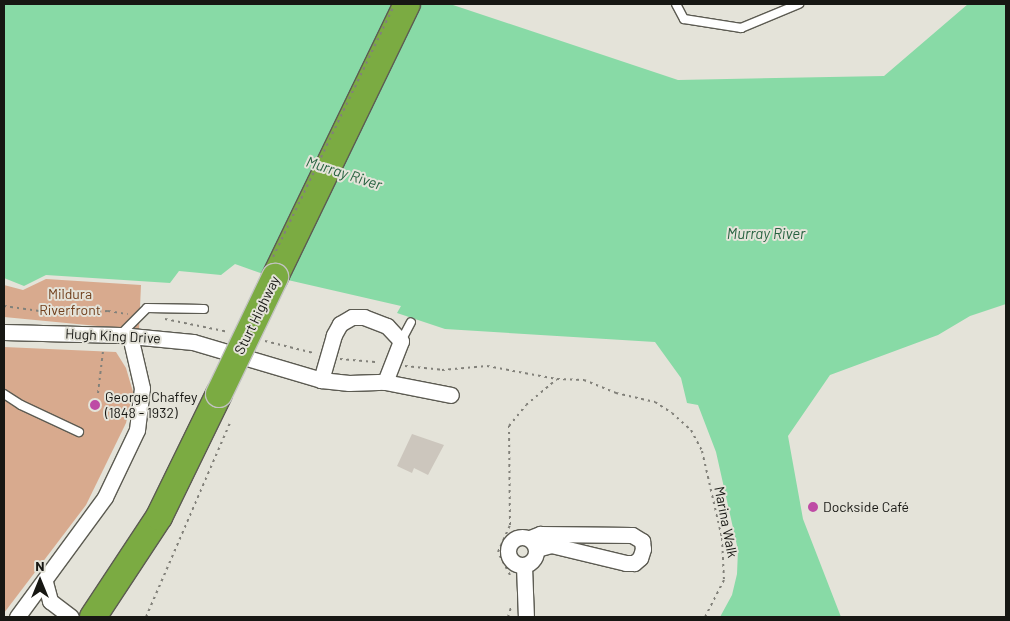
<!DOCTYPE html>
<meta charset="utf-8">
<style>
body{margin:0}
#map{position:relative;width:1010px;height:621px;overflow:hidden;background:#e4e3d9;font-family:Barlow,sans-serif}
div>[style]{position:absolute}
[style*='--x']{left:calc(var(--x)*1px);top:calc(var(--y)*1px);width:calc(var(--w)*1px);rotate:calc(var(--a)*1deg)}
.green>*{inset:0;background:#d8aa8e}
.water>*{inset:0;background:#88daa6}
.building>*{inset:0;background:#ccc6bd}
.path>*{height:2px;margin-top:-1px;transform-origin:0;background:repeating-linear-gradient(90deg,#82817a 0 2.5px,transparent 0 6.5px)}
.roads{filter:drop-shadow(1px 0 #5c5b52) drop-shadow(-1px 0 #5c5b52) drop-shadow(0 1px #5c5b52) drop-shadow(0 -1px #5c5b52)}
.lane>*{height:8px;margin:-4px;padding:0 4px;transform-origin:4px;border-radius:4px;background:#fff}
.street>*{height:15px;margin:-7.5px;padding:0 7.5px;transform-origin:7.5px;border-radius:7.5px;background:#fff}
.street>.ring{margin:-7.5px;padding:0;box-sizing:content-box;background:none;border:15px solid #fff;border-radius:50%}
.highway>*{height:26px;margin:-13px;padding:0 13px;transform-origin:13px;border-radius:13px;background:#7bab42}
.path-bridge>*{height:2px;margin-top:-1px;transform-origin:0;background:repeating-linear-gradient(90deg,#82817a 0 2.5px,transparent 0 6.5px)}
.bridges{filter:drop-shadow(1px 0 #c3c3c2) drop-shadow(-1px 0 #c3c3c2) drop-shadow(0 1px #c3c3c2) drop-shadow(0 -1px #c3c3c2)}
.highway-bridge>*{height:26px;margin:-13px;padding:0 13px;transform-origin:13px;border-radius:13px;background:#7bab42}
.dots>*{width:14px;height:14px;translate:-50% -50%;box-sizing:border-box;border:2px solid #e4e3d9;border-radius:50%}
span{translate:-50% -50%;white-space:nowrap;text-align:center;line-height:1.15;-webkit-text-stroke:4px #e4e3d9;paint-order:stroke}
.park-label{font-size:14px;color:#71401d}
.street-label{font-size:14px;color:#171713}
.poi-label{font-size:14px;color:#171713}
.left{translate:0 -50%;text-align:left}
.water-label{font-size:15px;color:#276240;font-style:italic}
.frame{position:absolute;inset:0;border:5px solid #171713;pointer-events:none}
.north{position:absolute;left:15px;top:556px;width:50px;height:50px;-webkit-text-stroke:4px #e4e3d9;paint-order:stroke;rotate:0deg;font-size:14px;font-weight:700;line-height:20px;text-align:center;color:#171713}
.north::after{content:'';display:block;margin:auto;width:18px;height:22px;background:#171713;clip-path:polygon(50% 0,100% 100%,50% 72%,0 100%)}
</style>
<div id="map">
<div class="green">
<i style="clip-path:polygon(46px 279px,141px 285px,139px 330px,4px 317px,4px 285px,23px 290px)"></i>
<i style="clip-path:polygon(4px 347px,116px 352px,126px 368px,133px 392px,126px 423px,86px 505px,4px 613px)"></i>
</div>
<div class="water">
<i style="clip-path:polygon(4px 4px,450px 4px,678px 80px,884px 76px,968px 4px,1006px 4px,1006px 304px,970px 316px,938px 335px,830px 375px,788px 436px,803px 519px,841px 617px,720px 617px,732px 595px,737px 574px,738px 550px,716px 452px,698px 405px,687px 403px,681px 378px,655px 342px,445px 329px,397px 313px,401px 306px,266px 275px,235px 264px,221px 275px,179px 271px,170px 283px,46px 275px,24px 286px,4px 278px)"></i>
</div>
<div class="building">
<i style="clip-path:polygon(412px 434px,444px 445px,428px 475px,414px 468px,412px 473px,397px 466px)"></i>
</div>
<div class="path">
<i style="--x:4;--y:306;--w:57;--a:8.1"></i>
<i style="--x:60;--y:314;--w:48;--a:-3.6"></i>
<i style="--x:108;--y:311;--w:20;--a:9"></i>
<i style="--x:165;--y:319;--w:65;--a:11.5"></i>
<i style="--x:265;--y:341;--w:50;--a:13.8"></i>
<i style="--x:340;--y:359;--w:38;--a:5"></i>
<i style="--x:405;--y:366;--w:37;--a:6"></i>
<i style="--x:442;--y:370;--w:45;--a:-5.1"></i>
<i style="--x:487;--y:366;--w:71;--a:10.5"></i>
<i style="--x:557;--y:379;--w:27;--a:2"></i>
<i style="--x:584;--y:380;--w:35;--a:22"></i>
<i style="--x:616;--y:393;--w:40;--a:13"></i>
<i style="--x:655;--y:402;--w:20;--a:33"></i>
<i style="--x:672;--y:413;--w:25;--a:42"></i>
<i style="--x:691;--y:430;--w:24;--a:62"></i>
<i style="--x:702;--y:451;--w:89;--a:77.1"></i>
<i style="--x:722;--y:538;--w:42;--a:87.3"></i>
<i style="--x:724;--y:580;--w:42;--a:117.2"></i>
<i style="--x:98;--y:393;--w:42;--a:-83.2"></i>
<i style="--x:510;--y:575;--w:26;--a:-118"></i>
<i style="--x:498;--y:552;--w:30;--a:-66"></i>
<i style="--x:510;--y:525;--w:99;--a:-90.6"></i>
<i style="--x:509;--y:426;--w:27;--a:-51"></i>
<i style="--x:526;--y:405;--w:40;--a:-40"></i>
<i style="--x:146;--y:617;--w:211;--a:-66.6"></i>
<i style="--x:508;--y:617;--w:10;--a:-73"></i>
</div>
<div class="roads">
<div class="lane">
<i style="--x:676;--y:4;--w:17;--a:62"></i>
<i style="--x:684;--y:19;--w:58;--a:9"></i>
<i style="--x:741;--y:28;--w:63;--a:-22.5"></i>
<i style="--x:120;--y:335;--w:38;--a:-45"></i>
<i style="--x:147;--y:308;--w:57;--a:1"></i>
<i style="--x:401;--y:341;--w:21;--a:-62"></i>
<i style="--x:4;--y:394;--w:20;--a:33"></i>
<i style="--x:21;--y:405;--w:64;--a:25"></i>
</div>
<div class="street">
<i style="--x:4;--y:332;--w:116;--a:1.5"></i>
<i style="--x:120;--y:335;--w:73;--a:5.5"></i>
<i style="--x:193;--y:342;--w:134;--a:16.5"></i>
<i style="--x:321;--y:380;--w:28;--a:6"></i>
<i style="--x:349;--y:383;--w:36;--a:-2"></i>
<i style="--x:385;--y:382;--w:44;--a:-68.7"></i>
<i style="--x:401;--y:341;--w:21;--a:-133"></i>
<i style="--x:387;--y:326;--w:25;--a:-159"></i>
<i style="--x:364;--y:317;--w:12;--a:180"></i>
<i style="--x:352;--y:317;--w:14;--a:150"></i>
<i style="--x:340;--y:324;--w:13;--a:119"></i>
<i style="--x:334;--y:335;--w:47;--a:106.1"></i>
<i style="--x:385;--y:382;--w:67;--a:11.1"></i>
<i class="ring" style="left:508px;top:537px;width:13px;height:13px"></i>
<i style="--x:530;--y:538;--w:11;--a:-22"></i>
<i style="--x:540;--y:534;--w:92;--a:0.6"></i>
<i style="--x:632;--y:535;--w:12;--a:31"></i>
<i style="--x:642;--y:541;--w:8;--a:83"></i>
<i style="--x:643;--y:549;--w:9;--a:108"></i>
<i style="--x:640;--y:558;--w:8;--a:140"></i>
<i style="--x:634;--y:563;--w:8;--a:180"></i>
<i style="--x:626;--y:563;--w:77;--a:-166.5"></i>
<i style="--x:551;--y:545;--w:15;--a:164"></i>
<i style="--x:524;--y:566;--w:51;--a:87.8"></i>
<i style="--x:45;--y:582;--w:20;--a:75"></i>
<i style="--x:50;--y:601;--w:26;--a:37"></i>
<i style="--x:17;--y:617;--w:149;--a:-53.7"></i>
<i style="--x:105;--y:497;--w:74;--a:-64.5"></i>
<i style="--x:137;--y:430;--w:42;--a:-83.2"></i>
<i style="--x:142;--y:388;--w:53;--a:-103"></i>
</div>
<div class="highway">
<i style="--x:275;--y:277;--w:303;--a:-64.2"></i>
<i style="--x:93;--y:617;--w:120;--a:-56.6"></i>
<i style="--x:159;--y:517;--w:137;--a:-64"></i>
</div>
</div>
<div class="path-bridge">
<i style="--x:273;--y:257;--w:281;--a:-64.3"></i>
</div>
<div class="bridges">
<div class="highway-bridge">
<i style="--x:219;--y:394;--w:130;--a:-64.4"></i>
</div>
</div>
<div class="dots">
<i style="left:95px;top:405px;background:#be4ba5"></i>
<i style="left:813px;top:507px;background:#be4ba5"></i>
</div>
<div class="park-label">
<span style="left:70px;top:302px">Mildura<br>Riverfront</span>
</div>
<div class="street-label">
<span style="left:257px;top:315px;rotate:-64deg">Sturt Highway</span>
<span style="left:113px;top:336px;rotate:3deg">Hugh King Drive</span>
<span style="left:726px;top:522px;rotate:79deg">Marina Walk</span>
</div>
<div class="poi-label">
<span class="left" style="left:105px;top:405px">George Chaffey<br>(1848 - 1932)</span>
<span class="left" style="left:823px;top:507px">Dockside Café</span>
</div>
<div class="water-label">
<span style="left:344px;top:173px;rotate:18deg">Murray River</span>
<span style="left:766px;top:234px">Murray River</span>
</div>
<div class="frame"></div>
<div class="north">N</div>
</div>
